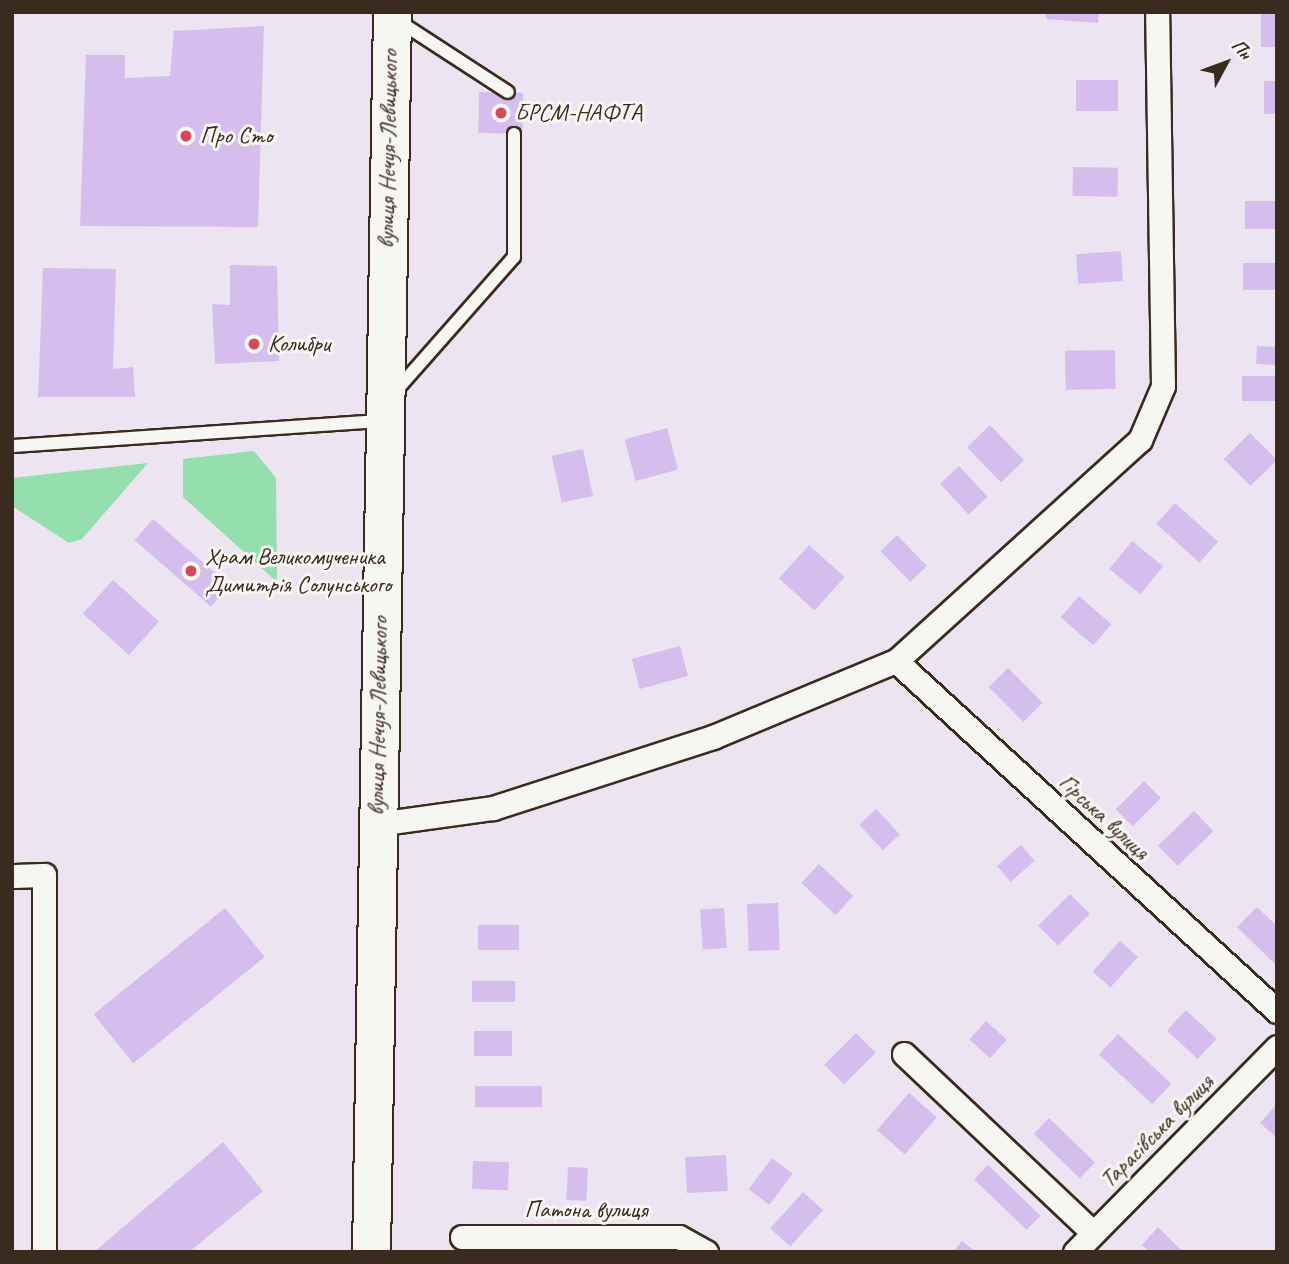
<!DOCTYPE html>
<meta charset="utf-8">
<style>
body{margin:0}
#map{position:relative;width:1289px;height:1264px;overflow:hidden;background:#ece5f1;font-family:Caveat,sans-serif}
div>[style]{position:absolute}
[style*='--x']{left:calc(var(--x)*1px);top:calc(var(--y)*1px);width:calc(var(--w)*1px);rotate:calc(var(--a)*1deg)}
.green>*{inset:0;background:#95dfae}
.building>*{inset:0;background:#d5beee;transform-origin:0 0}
.roads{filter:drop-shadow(2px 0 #3b2a1e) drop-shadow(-2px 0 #3b2a1e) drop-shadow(0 2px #3b2a1e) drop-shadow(0 -2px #3b2a1e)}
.lane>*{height:12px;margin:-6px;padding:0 6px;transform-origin:6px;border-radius:6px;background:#f6f6f2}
.street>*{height:23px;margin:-11.5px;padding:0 11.5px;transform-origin:11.5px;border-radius:11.5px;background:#f6f6f2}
.primary>*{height:37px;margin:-18.5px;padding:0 18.5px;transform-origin:18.5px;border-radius:18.5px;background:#f6f6f2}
.dots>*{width:19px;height:19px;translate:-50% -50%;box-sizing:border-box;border:4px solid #f6f6f2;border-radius:50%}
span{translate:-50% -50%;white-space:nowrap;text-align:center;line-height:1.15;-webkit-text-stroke:6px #f6f6f2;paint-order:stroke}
.poi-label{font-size:24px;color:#3b2a1e}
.left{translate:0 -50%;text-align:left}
.street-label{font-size:24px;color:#3b2a1e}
.frame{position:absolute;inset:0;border:14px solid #3b2a1e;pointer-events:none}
.north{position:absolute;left:1191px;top:28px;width:70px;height:70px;-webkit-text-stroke:5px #f6f6f2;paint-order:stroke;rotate:49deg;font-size:19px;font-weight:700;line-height:28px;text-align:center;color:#3b2a1e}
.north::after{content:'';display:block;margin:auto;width:24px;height:32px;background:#3b2a1e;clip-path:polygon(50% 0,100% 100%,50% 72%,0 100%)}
</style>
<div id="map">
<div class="green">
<i style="clip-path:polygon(254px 451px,276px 478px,277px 582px,183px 497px,183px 459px)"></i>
<i style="clip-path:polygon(148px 463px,82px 539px,69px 543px,12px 506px,12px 478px)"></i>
</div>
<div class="building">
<i style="clip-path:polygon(1046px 12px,1099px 12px,1098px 23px,1046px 19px)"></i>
<i style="left:1261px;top:12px;width:16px;height:35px"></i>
<i style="clip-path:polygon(264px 26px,258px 227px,80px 226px,86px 55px,125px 55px,125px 78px,170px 76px,174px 31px)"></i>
<i style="left:1076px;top:80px;width:42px;height:31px"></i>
<i style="left:1264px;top:81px;width:13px;height:33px"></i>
<i style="left:479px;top:92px;width:44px;height:41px;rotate:1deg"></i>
<i style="left:1073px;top:167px;width:45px;height:29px;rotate:1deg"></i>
<i style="left:1245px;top:201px;width:32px;height:28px"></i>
<i style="left:1121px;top:251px;width:30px;height:45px;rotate:86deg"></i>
<i style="left:1277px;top:263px;width:27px;height:34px;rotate:90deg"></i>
<i style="clip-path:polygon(230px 265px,277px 266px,279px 361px,215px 364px,212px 304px,230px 305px)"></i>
<i style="clip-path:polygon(43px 268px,116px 269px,113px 369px,133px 367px,135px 397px,38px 397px)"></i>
<i style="left:1257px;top:346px;width:20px;height:18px;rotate:3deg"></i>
<i style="left:1115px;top:350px;width:39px;height:50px;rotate:89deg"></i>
<i style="left:1277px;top:376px;width:25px;height:35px;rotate:90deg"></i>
<i style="left:990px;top:425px;width:49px;height:32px;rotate:46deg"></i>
<i style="left:667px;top:428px;width:43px;height:44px;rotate:75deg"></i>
<i style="left:1250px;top:433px;width:38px;height:37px;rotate:45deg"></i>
<i style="left:583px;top:449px;width:48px;height:32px;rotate:78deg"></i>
<i style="left:959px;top:466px;width:42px;height:26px;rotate:47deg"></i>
<i style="left:1175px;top:503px;width:58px;height:28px;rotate:42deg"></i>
<i style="left:153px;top:519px;width:101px;height:28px;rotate:41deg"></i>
<i style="left:897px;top:535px;width:43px;height:23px;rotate:46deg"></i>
<i style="left:1132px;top:541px;width:40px;height:36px;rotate:39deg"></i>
<i style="left:809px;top:545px;width:48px;height:45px;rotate:42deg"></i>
<i style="left:113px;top:580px;width:62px;height:45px;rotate:42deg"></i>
<i style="left:1079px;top:596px;width:43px;height:28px;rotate:41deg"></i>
<i style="left:680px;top:646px;width:31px;height:50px;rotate:75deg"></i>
<i style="left:1008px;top:668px;width:49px;height:27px;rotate:45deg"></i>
<i style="left:1144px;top:781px;width:24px;height:40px;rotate:45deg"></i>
<i style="left:876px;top:809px;width:35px;height:23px;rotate:47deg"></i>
<i style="left:1194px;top:811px;width:28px;height:50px;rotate:46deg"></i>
<i style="left:1021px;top:845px;width:21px;height:32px;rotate:49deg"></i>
<i style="left:819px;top:864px;width:47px;height:26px;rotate:43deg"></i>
<i style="left:1070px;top:894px;width:28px;height:45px;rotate:45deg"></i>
<i style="left:778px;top:903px;width:47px;height:31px;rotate:88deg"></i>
<i style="clip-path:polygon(1257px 907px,1277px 926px,1277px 966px,1237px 927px)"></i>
<i style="left:225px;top:908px;width:63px;height:169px;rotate:51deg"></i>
<i style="left:724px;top:908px;width:40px;height:24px;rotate:86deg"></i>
<i style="left:478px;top:925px;width:41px;height:25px"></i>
<i style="left:1120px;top:941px;width:24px;height:41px;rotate:42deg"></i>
<i style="left:515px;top:981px;width:21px;height:43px;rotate:90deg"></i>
<i style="left:1186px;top:1010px;width:42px;height:28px;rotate:43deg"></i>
<i style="left:986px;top:1021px;width:28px;height:25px;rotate:42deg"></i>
<i style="left:512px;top:1031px;width:25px;height:38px;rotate:90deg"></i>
<i style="left:856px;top:1033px;width:28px;height:45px;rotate:45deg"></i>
<i style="left:1118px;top:1034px;width:73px;height:28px;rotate:43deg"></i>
<i style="left:542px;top:1086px;width:21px;height:67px;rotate:90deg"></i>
<i style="left:909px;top:1093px;width:37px;height:49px;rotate:41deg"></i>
<i style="clip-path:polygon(1277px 1104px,1277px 1138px,1260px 1123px)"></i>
<i style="left:1049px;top:1118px;width:64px;height:22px;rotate:44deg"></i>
<i style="clip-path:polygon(223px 1142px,263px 1191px,189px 1252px,94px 1252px)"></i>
<i style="left:726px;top:1155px;width:36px;height:41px;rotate:87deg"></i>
<i style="left:772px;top:1158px;width:26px;height:39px;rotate:37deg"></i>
<i style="left:473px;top:1161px;width:36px;height:28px;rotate:2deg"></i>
<i style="left:988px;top:1165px;width:73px;height:20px;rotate:44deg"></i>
<i style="left:568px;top:1167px;width:20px;height:33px;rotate:3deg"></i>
<i style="left:803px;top:1192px;width:27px;height:49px;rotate:42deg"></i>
<i style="clip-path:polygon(1158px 1227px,1183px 1252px,1149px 1252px,1142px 1245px)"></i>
<i style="clip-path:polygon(962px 1241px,976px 1252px,953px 1252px)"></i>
</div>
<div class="roads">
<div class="lane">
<i style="--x:397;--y:20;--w:132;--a:33"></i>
<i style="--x:394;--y:393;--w:181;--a:-48.6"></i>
<i style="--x:514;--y:257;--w:123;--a:-90"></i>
<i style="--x:12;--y:446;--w:370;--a:-3.9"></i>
</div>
<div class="street">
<i style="--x:896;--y:661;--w:517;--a:42.57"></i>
<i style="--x:377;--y:824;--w:117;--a:-7.9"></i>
<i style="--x:493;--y:808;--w:231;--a:-17.9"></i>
<i style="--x:713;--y:737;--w:198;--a:-22.6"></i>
<i style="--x:896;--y:661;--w:329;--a:-42.2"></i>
<i style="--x:1140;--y:440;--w:59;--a:-66.9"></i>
<i style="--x:1163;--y:386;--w:374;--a:-90.9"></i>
<i style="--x:12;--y:876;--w:32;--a:-2"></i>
<i style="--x:44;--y:875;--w:377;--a:90"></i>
<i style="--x:904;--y:1054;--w:260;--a:43.4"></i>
<i style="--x:462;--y:1237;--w:217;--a:0"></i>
<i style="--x:679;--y:1237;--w:31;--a:29"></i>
<i style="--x:1075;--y:1252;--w:288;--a:-45.4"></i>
</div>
<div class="primary">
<i style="--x:371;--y:1252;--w:1240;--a:-89.03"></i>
</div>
</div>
<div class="dots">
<i style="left:501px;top:113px;background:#d1495b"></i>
<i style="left:186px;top:136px;background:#d1495b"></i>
<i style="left:254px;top:344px;background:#d1495b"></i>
<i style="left:191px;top:571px;background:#d1495b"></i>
</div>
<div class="poi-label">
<span class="left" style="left:515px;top:113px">БРСМ-НАФТА</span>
<span class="left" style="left:200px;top:136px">Про Сто</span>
<span class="left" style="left:268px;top:344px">Колибри</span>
<span class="left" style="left:205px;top:571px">Храм Великомученика<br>Димитрія Солунського</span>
</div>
<div class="street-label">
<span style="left:388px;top:149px;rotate:-89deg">вулиця Нечуя-Левицького</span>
<span style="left:378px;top:716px;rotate:-89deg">вулиця Нечуя-Левицького</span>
<span style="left:1104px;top:817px;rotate:43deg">Гірська вулиця</span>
<span style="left:1157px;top:1131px;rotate:-45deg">Тарасівська вулиця</span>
<span style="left:586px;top:1210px">Патона вулиця</span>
</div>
<div class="frame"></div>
<div class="north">Пн</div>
</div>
